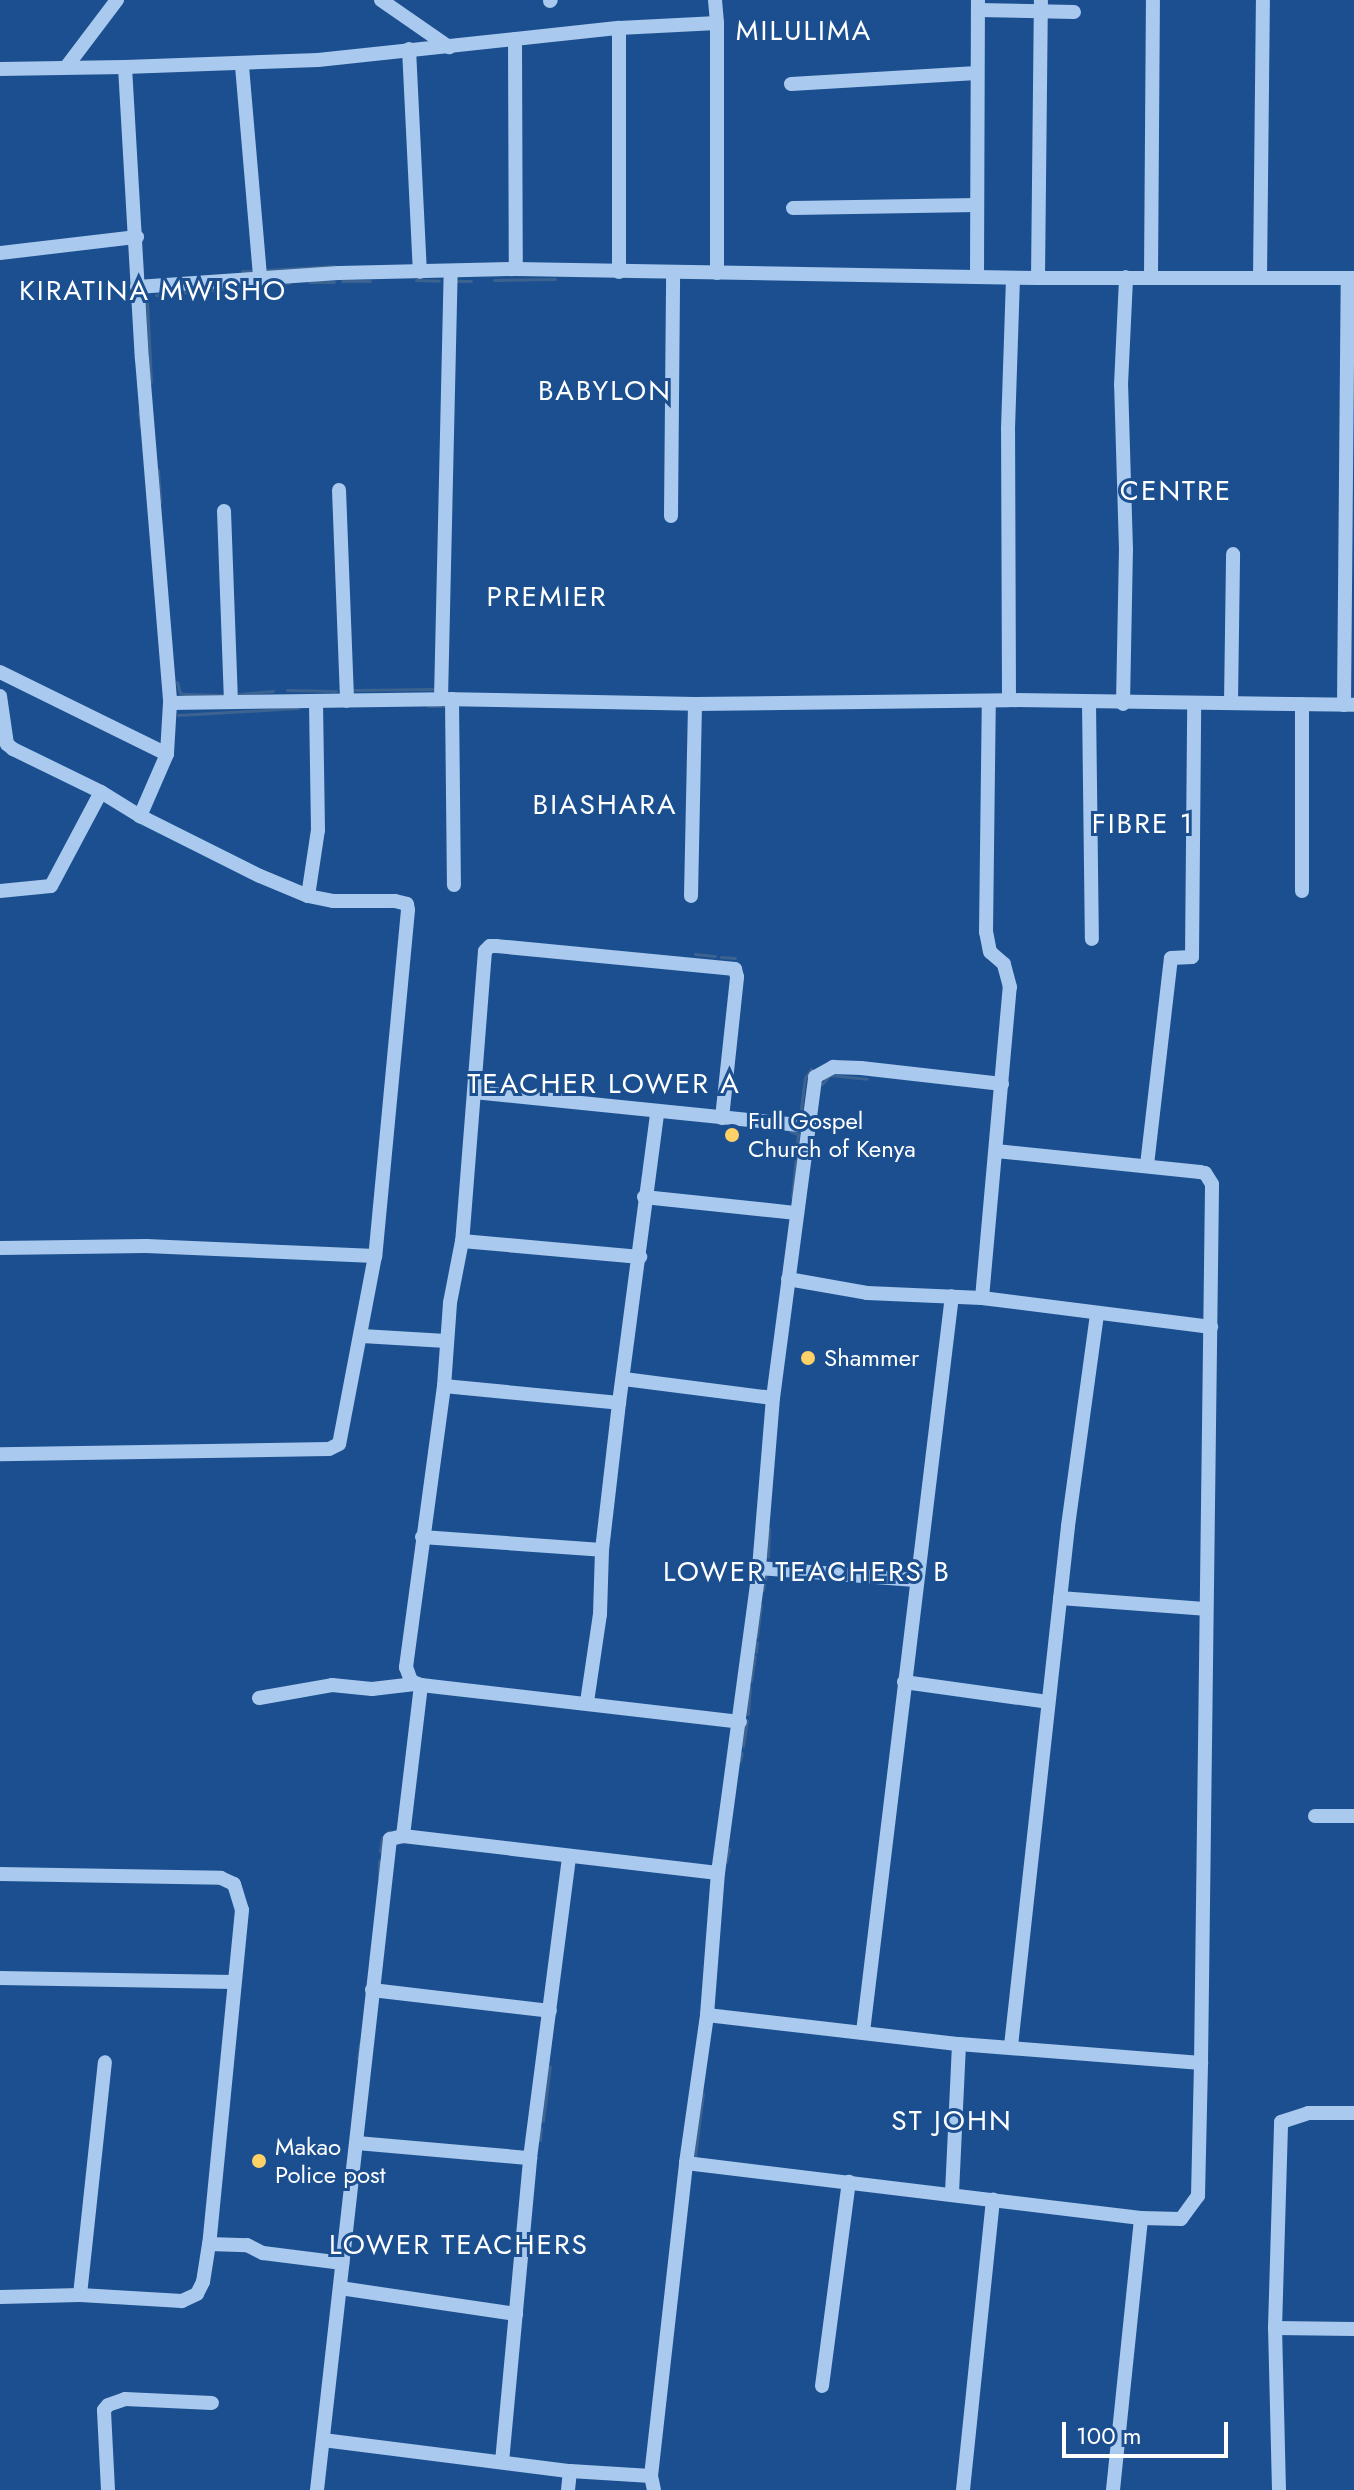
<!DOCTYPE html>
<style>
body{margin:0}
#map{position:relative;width:1354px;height:2490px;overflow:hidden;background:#1b4f8f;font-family:Jost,sans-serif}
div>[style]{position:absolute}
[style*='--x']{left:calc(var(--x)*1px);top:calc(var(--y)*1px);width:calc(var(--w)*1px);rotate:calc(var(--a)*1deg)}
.stream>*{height:3px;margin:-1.5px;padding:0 1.5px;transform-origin:1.5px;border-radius:1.5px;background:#3c6290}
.minor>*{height:14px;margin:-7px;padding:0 7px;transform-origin:7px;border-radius:7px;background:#a9c9ee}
.dots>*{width:22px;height:22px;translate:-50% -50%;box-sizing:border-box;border:4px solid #1b4f8f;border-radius:50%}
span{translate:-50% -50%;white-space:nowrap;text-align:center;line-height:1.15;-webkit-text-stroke:6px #1b4f8f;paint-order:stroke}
.poi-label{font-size:24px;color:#fff}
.left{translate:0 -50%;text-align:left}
.quarter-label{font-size:28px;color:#fff;letter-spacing:2px}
.scale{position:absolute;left:1062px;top:2422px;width:166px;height:36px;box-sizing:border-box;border:4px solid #fff;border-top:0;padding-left:10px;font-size:24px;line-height:28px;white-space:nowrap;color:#fff;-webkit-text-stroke:6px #1b4f8f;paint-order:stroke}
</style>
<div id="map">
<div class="stream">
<i style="--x:266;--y:270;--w:68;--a:-3.4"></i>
<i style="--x:242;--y:271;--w:12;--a:0"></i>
<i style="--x:416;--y:280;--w:23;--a:2"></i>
<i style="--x:494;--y:280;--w:61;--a:-0.9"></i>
<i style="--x:342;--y:281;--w:28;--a:0"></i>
<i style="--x:457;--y:281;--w:14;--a:0"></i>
<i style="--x:309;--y:282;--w:25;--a:0"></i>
<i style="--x:156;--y:295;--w:134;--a:-5.2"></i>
<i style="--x:147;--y:302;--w:80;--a:87.1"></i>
<i style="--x:139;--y:412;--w:16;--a:83"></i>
<i style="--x:158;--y:470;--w:32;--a:86"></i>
<i style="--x:177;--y:682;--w:11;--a:75"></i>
<i style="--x:180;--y:693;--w:5;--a:11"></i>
<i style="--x:185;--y:694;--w:40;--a:1.4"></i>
<i style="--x:287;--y:690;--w:49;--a:1.2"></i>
<i style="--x:354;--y:690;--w:81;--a:-0.7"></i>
<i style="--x:239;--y:694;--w:34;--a:-5"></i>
<i style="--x:428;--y:706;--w:17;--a:0"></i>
<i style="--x:178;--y:715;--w:120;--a:-3.3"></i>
<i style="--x:695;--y:954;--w:20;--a:6"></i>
<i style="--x:721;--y:957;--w:14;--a:4"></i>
<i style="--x:822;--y:1084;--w:12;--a:-48"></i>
<i style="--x:830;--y:1075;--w:37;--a:6"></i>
<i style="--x:800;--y:1117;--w:39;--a:-83"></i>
<i style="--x:805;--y:1078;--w:11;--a:-56"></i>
<i style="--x:790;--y:1131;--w:9;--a:21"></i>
<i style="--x:798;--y:1134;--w:64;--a:95.4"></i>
<i style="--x:768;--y:1557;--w:28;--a:-88"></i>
<i style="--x:763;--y:1590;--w:16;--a:-79"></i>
<i style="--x:757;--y:1637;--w:32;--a:-83"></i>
<i style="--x:756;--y:1652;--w:10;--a:-84"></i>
<i style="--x:751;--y:1681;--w:25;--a:-81"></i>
<i style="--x:748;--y:1714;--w:27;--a:-86"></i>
<i style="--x:743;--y:1746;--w:26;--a:-81"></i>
<i style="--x:740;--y:1761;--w:8;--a:-76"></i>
<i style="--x:380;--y:1851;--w:13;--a:-81"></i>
<i style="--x:382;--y:1838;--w:10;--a:-45"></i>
<i style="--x:726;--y:1862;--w:13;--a:-77"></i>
<i style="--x:379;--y:1877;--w:16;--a:-90"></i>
<i style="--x:358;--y:2059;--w:16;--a:-83"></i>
<i style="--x:543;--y:2121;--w:55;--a:-82.7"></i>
<i style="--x:540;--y:2140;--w:12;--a:-85"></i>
<i style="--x:695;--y:2157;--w:64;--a:-82.9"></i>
</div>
<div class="minor">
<i style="--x:381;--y:0;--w:83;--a:34.7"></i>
<i style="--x:715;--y:0;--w:23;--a:85"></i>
<i style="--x:550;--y:1;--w:1;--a:-45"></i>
<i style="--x:978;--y:10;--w:96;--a:1.2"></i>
<i style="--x:515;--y:39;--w:230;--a:89.8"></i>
<i style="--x:409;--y:49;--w:223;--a:87.2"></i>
<i style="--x:67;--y:66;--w:83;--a:-52.9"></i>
<i style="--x:242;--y:66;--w:212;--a:85.1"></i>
<i style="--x:125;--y:67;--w:193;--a:-2.1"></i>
<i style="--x:318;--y:60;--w:303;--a:-6.1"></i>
<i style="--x:619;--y:28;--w:98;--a:-2.9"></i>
<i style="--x:717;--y:23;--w:250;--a:90"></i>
<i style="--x:0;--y:69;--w:125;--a:-0.9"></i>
<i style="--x:125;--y:67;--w:292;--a:86.7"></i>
<i style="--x:142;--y:359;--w:345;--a:85.3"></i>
<i style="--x:170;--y:703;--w:51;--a:93.4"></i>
<i style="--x:167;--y:754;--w:68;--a:113.5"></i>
<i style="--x:791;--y:84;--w:186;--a:-3.4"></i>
<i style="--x:793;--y:208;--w:184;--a:-0.9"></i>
<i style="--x:0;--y:253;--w:138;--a:-6.7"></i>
<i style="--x:619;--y:272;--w:244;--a:-90"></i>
<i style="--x:977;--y:277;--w:277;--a:-89.8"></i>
<i style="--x:1151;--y:277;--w:277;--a:-89.6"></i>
<i style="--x:1038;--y:278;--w:278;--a:-89.4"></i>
<i style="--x:1260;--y:278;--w:278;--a:-89.4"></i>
<i style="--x:137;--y:287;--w:202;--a:-4"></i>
<i style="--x:339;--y:273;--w:177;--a:-1.3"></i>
<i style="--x:516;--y:269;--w:522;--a:0.99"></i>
<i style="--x:1038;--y:278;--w:316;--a:0"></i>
<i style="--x:339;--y:490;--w:211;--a:87.8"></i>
<i style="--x:224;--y:511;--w:191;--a:87.9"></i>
<i style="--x:671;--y:516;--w:243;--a:-89.5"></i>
<i style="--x:0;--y:672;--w:186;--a:26.2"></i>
<i style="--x:0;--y:696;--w:49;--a:81.7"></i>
<i style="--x:7;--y:744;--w:8;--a:40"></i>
<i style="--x:13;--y:749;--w:98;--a:26"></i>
<i style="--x:101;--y:792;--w:46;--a:31.6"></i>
<i style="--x:140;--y:816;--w:134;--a:26.6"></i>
<i style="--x:260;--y:876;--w:52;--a:22.6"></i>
<i style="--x:308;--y:896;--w:25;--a:11"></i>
<i style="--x:333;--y:901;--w:62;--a:0"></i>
<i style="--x:395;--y:901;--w:12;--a:14"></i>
<i style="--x:407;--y:904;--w:6;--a:81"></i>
<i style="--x:408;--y:910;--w:348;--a:95.4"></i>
<i style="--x:375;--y:1256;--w:191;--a:100.8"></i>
<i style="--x:339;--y:1444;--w:11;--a:153"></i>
<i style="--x:329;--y:1449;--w:329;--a:179.1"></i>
<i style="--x:441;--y:699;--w:427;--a:-88.7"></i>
<i style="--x:452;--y:699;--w:186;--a:89.4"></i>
<i style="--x:1009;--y:700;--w:271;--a:-90.2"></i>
<i style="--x:1008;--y:429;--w:151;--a:-88.1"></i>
<i style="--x:170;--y:703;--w:271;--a:-0.8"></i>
<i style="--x:441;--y:699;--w:254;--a:1.1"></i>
<i style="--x:695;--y:704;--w:314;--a:-0.7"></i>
<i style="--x:1009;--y:700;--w:345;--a:0.8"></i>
<i style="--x:1089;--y:703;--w:236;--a:89.3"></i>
<i style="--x:1231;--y:703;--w:149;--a:-89.2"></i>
<i style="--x:1123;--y:704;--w:154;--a:-88.9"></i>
<i style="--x:1126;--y:550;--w:165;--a:-91.7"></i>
<i style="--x:1121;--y:385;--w:108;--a:-87.3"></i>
<i style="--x:1302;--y:704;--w:187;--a:90"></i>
<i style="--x:1344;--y:705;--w:427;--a:-89.5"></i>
<i style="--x:0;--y:891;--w:51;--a:-5.6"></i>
<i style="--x:51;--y:886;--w:106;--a:-62"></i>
<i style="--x:308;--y:896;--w:67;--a:-81.4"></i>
<i style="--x:318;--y:830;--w:129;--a:-90.9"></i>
<i style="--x:691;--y:896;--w:192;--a:-88.8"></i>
<i style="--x:474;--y:1092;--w:334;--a:5.8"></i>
<i style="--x:722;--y:1118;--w:142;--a:-83.9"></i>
<i style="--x:737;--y:977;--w:8;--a:-104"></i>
<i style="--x:735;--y:969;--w:239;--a:-174.5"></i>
<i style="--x:497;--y:946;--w:7;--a:180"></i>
<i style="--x:490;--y:946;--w:7;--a:135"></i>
<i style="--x:485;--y:951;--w:291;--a:94.5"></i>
<i style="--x:462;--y:1241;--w:63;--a:101"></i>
<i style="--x:450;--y:1303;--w:83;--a:94.1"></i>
<i style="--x:444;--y:1386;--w:284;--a:97.7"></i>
<i style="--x:406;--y:1667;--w:15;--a:70"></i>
<i style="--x:411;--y:1681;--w:11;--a:22"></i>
<i style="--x:421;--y:1685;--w:321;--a:6.6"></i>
<i style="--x:1147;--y:1165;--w:208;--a:-83.4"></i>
<i style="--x:1171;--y:958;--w:21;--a:-3"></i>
<i style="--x:1192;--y:957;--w:254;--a:-89.5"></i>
<i style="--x:644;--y:1197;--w:154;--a:6"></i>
<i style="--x:462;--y:1241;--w:179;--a:5.1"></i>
<i style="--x:0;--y:1248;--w:146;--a:-0.8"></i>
<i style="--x:146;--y:1246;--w:229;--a:2.5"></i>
<i style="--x:788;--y:1279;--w:80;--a:10"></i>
<i style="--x:867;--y:1293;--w:115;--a:2.5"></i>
<i style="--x:982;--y:1298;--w:231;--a:7.2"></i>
<i style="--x:982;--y:1298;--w:312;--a:-84.9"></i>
<i style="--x:1010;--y:987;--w:24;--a:-105"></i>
<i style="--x:1004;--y:964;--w:18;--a:-139"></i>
<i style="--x:990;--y:952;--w:20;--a:-101"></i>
<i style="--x:986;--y:932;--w:231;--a:-89.3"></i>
<i style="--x:362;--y:1336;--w:84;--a:3.4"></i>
<i style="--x:624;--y:1379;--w:150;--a:7.3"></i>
<i style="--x:444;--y:1386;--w:176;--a:5.5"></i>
<i style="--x:422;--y:1537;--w:180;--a:4.1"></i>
<i style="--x:759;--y:1568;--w:156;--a:4.4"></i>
<i style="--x:1060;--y:1598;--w:145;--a:4.3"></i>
<i style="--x:904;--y:1682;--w:145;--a:7.9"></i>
<i style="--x:259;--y:1698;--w:74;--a:-10.1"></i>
<i style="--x:332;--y:1685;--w:40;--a:5.7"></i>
<i style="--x:372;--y:1689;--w:43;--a:-6.6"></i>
<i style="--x:587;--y:1702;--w:89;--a:-81.6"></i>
<i style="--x:600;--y:1614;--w:64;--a:-88.2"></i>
<i style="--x:602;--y:1550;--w:148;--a:-83.4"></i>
<i style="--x:619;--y:1403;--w:292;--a:-82.5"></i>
<i style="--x:1315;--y:1816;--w:39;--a:0"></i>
<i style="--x:403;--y:1836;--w:152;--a:-83.2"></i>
<i style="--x:0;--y:1874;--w:221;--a:1"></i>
<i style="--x:221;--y:1878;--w:14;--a:25"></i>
<i style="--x:234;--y:1884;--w:27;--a:73"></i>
<i style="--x:242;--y:1910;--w:336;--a:95.6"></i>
<i style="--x:209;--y:2244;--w:38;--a:99"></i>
<i style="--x:203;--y:2282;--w:13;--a:117"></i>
<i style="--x:197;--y:2294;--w:17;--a:155"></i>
<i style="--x:182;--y:2301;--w:102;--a:-176.6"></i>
<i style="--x:80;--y:2295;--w:80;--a:178.6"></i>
<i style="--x:0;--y:1978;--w:233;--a:1"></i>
<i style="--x:372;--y:1990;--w:179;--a:6.7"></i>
<i style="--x:707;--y:2015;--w:254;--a:6.6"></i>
<i style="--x:959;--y:2044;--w:243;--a:4.5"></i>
<i style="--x:1201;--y:2063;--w:879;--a:-89.28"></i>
<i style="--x:1212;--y:1184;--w:13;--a:-122"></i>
<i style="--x:1205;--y:1173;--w:5;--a:-169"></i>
<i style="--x:1200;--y:1172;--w:205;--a:-174.1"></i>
<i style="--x:863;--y:2032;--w:741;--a:-83.11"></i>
<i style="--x:1011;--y:2046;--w:523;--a:-83.74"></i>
<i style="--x:1068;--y:1526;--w:214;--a:-82.2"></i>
<i style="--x:357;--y:2143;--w:174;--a:5"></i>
<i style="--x:686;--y:2163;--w:458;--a:6.9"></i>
<i style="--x:1141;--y:2218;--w:40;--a:1.4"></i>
<i style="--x:1181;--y:2219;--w:29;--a:-54"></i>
<i style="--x:1198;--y:2196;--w:133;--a:-88.7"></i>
<i style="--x:952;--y:2193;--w:149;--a:-87.3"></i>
<i style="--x:209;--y:2244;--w:38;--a:2"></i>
<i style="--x:247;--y:2245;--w:18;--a:27"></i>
<i style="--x:263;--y:2253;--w:80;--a:7.2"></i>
<i style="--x:340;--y:2288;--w:178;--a:8.4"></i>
<i style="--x:80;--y:2295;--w:234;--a:-83.9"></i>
<i style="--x:1275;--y:2328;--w:79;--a:0.7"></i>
<i style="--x:822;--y:2386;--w:206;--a:-82.5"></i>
<i style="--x:323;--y:2440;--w:249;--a:7.2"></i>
<i style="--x:570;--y:2471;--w:81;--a:3.5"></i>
<i style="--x:651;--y:2476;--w:14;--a:78"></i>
<i style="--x:502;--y:2462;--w:305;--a:-84.7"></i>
<i style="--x:530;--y:2158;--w:303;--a:-82.6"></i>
<i style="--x:651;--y:2476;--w:315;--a:-83.6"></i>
<i style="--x:686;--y:2163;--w:149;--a:-81.9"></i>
<i style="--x:707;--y:2015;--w:142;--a:-85.6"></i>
<i style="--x:718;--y:1873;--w:308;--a:-82.3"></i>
<i style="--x:759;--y:1568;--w:171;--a:-85.3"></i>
<i style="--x:773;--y:1398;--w:324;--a:-82.5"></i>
<i style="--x:815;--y:1077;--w:21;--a:-29"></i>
<i style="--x:833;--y:1067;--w:28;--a:2"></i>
<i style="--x:861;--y:1068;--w:142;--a:6.5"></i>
<i style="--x:108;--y:2490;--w:80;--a:-92.9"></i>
<i style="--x:104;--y:2410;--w:6;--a:-51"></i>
<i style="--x:108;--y:2405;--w:18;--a:-19"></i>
<i style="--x:125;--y:2399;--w:87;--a:2.6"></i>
<i style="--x:317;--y:2490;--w:655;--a:-83.6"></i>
<i style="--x:390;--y:1839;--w:13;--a:-13"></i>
<i style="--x:403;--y:1836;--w:317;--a:6.7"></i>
<i style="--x:568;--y:2490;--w:19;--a:-84"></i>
<i style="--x:963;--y:2490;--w:292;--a:-84.1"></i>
<i style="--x:1113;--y:2490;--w:273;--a:-84.1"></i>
<i style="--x:1279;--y:2490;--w:162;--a:-91.4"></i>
<i style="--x:1275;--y:2328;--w:206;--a:-88.3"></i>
<i style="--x:1281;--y:2122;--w:28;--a:-18"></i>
<i style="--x:1308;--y:2113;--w:46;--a:0"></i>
</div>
<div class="dots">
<i style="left:732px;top:1135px;background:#ffd166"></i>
<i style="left:808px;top:1358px;background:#ffd166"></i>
<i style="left:259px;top:2161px;background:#ffd166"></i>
</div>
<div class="poi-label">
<span class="left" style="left:748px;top:1135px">Full Gospel<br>Church of Kenya</span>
<span class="left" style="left:824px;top:1358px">Shammer</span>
<span class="left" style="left:275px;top:2161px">Makao<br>Police post</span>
</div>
<div class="quarter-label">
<span style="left:804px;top:31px">MILULIMA</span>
<span style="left:153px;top:291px">KIRATINA MWISHO</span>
<span style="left:605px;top:391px">BABYLON</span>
<span style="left:1176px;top:491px">CENTRE</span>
<span style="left:547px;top:597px">PREMIER</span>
<span style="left:605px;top:805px">BIASHARA</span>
<span style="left:1143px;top:824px">FIBRE 1</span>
<span style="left:604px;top:1084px">TEACHER LOWER A</span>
<span style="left:807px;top:1572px">LOWER TEACHERS B</span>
<span style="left:952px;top:2121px">ST JOHN</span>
<span style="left:459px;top:2245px">LOWER TEACHERS</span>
</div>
<div class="scale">100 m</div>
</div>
